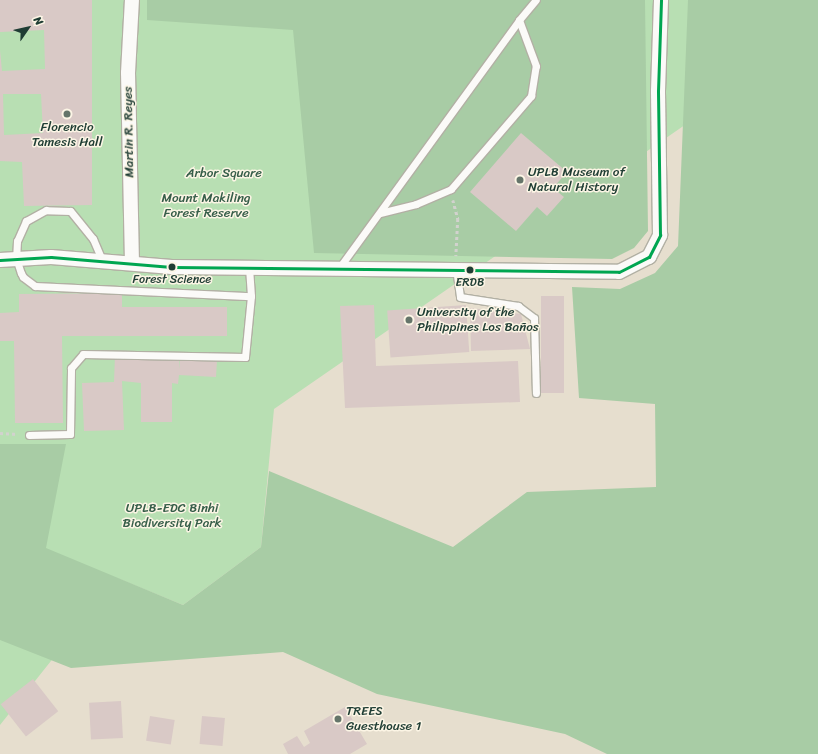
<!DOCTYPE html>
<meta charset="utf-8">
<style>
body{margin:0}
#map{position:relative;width:818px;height:754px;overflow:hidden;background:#e6dece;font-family:Sriracha,sans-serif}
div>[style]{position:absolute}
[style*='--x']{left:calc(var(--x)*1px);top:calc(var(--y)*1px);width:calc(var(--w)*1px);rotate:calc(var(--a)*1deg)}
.green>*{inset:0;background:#b8dfb3}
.forest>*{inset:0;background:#a8cca5}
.building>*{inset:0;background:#d9c9c6;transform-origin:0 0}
.path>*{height:2.5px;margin-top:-1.25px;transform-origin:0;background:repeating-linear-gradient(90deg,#d2d2ce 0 3px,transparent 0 6px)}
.roads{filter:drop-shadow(1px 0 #b2b0a4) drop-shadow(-1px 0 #b2b0a4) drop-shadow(0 1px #b2b0a4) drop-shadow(0 -1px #b2b0a4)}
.lane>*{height:7px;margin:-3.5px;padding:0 3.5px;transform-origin:3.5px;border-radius:3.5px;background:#fbfaf8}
.street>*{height:14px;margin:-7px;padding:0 7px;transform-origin:7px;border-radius:7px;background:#fbfaf8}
.bus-1>*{height:3px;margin:-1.5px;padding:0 1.5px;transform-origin:1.5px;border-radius:1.5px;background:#00a651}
.dots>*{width:11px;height:11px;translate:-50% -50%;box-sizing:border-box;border:2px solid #fcf5e5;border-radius:50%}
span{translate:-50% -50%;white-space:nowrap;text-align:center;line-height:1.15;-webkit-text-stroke:3px #fcf5e5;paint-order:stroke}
.bus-label{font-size:12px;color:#1f3d34}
.poi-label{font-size:13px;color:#1f3d34}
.left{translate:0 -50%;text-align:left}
.street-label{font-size:13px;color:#1f3d34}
.park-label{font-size:13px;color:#365e49}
.north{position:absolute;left:8px;top:8px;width:40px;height:40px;-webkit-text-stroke:3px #fcf5e5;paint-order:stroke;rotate:56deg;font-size:11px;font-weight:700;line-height:16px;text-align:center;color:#1f3d34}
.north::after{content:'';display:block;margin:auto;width:14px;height:18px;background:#1f3d34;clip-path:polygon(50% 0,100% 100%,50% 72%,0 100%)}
</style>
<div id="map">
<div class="green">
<i style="clip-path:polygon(0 0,818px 0,818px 33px,274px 409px,261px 547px,183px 605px,117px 578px,0 725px)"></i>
</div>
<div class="forest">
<i style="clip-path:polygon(147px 0,645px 0,648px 231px,634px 248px,612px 259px,314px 253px,293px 30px,147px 20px)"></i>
<i style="clip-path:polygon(688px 0,818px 0,818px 754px,607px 754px,565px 734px,377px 694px,283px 652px,71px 668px,0 640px,0 444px,66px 444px,46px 548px,183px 605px,261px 547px,269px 471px,453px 547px,527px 492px,656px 487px,655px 404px,579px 398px,572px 287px,620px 289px,655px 273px,678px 246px)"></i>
</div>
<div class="building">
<i style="clip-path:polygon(evenodd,0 0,92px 0,92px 205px,24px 206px,22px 162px,0 161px,0 50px,2px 71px,45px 69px,44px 30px,0 32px,0 0,3px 94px,41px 94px,43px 133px,4px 135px,3px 94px)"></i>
<i style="clip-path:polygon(521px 133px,567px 172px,553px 188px,564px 197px,547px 216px,537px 207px,516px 231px,470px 192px)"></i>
<i style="clip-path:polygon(122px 293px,122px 307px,227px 307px,227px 336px,62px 336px,63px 423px,15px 423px,14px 341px,0 341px,0 313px,19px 312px,19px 294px)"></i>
<i style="left:541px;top:296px;width:23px;height:97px"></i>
<i style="clip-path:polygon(374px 305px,376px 366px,518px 361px,520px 402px,345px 408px,340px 306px)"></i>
<i style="left:466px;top:305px;width:47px;height:79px;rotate:86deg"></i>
<i style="clip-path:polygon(470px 308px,521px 314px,530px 349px,471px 351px)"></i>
<i style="clip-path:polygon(115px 355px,179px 358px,179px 369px,180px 359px,217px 361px,216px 377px,179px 375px,178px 384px,172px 383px,172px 422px,141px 422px,141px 383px,122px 381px,124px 430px,84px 431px,82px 383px,114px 382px)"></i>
<i style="left:33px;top:679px;width:41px;height:41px;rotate:52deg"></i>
<i style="left:121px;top:701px;width:37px;height:32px;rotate:87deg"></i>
<i style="clip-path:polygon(345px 707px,367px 744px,350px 754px,288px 754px,283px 744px,297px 736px,304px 747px,310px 743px,304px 731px)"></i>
<i style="left:150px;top:716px;width:25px;height:25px;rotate:9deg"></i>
<i style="left:202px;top:716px;width:23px;height:28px;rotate:5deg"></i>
</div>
<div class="path">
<i style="--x:453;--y:200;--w:20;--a:75"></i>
<i style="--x:458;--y:219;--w:37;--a:93"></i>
<i style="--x:0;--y:433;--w:18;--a:3"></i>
</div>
<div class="roads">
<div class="lane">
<i style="--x:380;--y:213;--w:37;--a:-14"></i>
<i style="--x:416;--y:204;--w:38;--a:-23"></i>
<i style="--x:451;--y:189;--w:123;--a:-49.3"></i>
<i style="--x:531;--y:96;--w:30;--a:-81"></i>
<i style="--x:536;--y:66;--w:49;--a:-110.3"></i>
<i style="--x:519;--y:20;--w:26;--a:-50"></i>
<i style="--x:102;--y:260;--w:23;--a:-113"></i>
<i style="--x:93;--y:239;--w:36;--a:-129"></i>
<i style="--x:70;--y:211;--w:24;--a:-178"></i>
<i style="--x:46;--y:210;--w:23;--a:151"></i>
<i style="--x:26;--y:221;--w:22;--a:114"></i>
<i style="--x:17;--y:241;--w:17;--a:93"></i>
<i style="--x:16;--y:258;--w:16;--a:72"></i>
<i style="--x:21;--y:273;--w:4;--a:63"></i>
<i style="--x:23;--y:277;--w:15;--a:37"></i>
<i style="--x:35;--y:286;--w:216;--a:2.7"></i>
<i style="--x:339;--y:268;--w:306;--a:-54"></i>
<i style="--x:456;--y:268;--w:29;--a:82"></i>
<i style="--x:460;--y:297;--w:59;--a:8.8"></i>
<i style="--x:518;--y:306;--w:20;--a:37"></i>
<i style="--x:534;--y:318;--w:75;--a:88.5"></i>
<i style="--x:29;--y:435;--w:41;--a:-1.4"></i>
<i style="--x:70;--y:434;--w:66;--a:-89.1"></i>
<i style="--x:71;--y:368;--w:18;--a:-49"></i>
<i style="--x:83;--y:354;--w:162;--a:1.1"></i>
<i style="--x:245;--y:357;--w:61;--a:-84.4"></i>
<i style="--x:251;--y:296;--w:29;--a:-94"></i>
</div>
<div class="street">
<i style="--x:0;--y:260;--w:51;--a:-3.4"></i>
<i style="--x:51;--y:257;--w:121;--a:4.7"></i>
<i style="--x:172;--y:267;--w:447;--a:0.6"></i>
<i style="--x:619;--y:272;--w:34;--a:-27"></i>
<i style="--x:649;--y:257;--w:25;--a:-63"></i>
<i style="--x:660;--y:235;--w:144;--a:-90.8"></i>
<i style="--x:658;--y:91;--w:91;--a:-88.1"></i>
<i style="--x:132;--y:263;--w:190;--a:-91.2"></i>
<i style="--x:128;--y:73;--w:73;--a:-86.9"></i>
</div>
</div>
<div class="bus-1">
<i style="--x:0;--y:260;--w:51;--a:-3.4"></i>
<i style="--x:51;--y:257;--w:121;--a:4.7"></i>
<i style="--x:172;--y:267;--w:447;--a:0.6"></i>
<i style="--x:619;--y:272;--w:34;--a:-27"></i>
<i style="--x:649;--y:257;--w:25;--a:-63"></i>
<i style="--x:660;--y:235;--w:144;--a:-90.8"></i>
<i style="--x:658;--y:91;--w:91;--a:-88.1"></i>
</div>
<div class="dots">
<i style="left:67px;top:114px;background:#65756a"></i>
<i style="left:520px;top:180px;background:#65756a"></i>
<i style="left:172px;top:267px;background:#1f3d34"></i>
<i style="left:470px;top:270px;background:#1f3d34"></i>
<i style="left:409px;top:320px;background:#65756a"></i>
<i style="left:338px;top:719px;background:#65756a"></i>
</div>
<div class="bus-label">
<span style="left:172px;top:280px">Forest Science</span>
<span style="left:470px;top:283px">ERDB</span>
</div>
<div class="poi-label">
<span style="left:67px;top:135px">Florencio<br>Tamesis Hall</span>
<span class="left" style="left:528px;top:180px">UPLB Museum of<br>Natural History</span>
<span class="left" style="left:417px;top:320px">University of the<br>Philippines Los Baños</span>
<span class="left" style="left:346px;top:719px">TREES<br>Guesthouse 1</span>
</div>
<div class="street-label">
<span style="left:129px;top:132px;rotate:-91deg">Martin R. Reyes</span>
</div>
<div class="park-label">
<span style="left:224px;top:173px">Arbor Square</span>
<span style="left:206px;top:206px">Mount Makiling<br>Forest Reserve</span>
<span style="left:172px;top:516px">UPLB-EDC Binhi<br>Biodiversity Park</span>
</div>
<div class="north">N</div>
</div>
